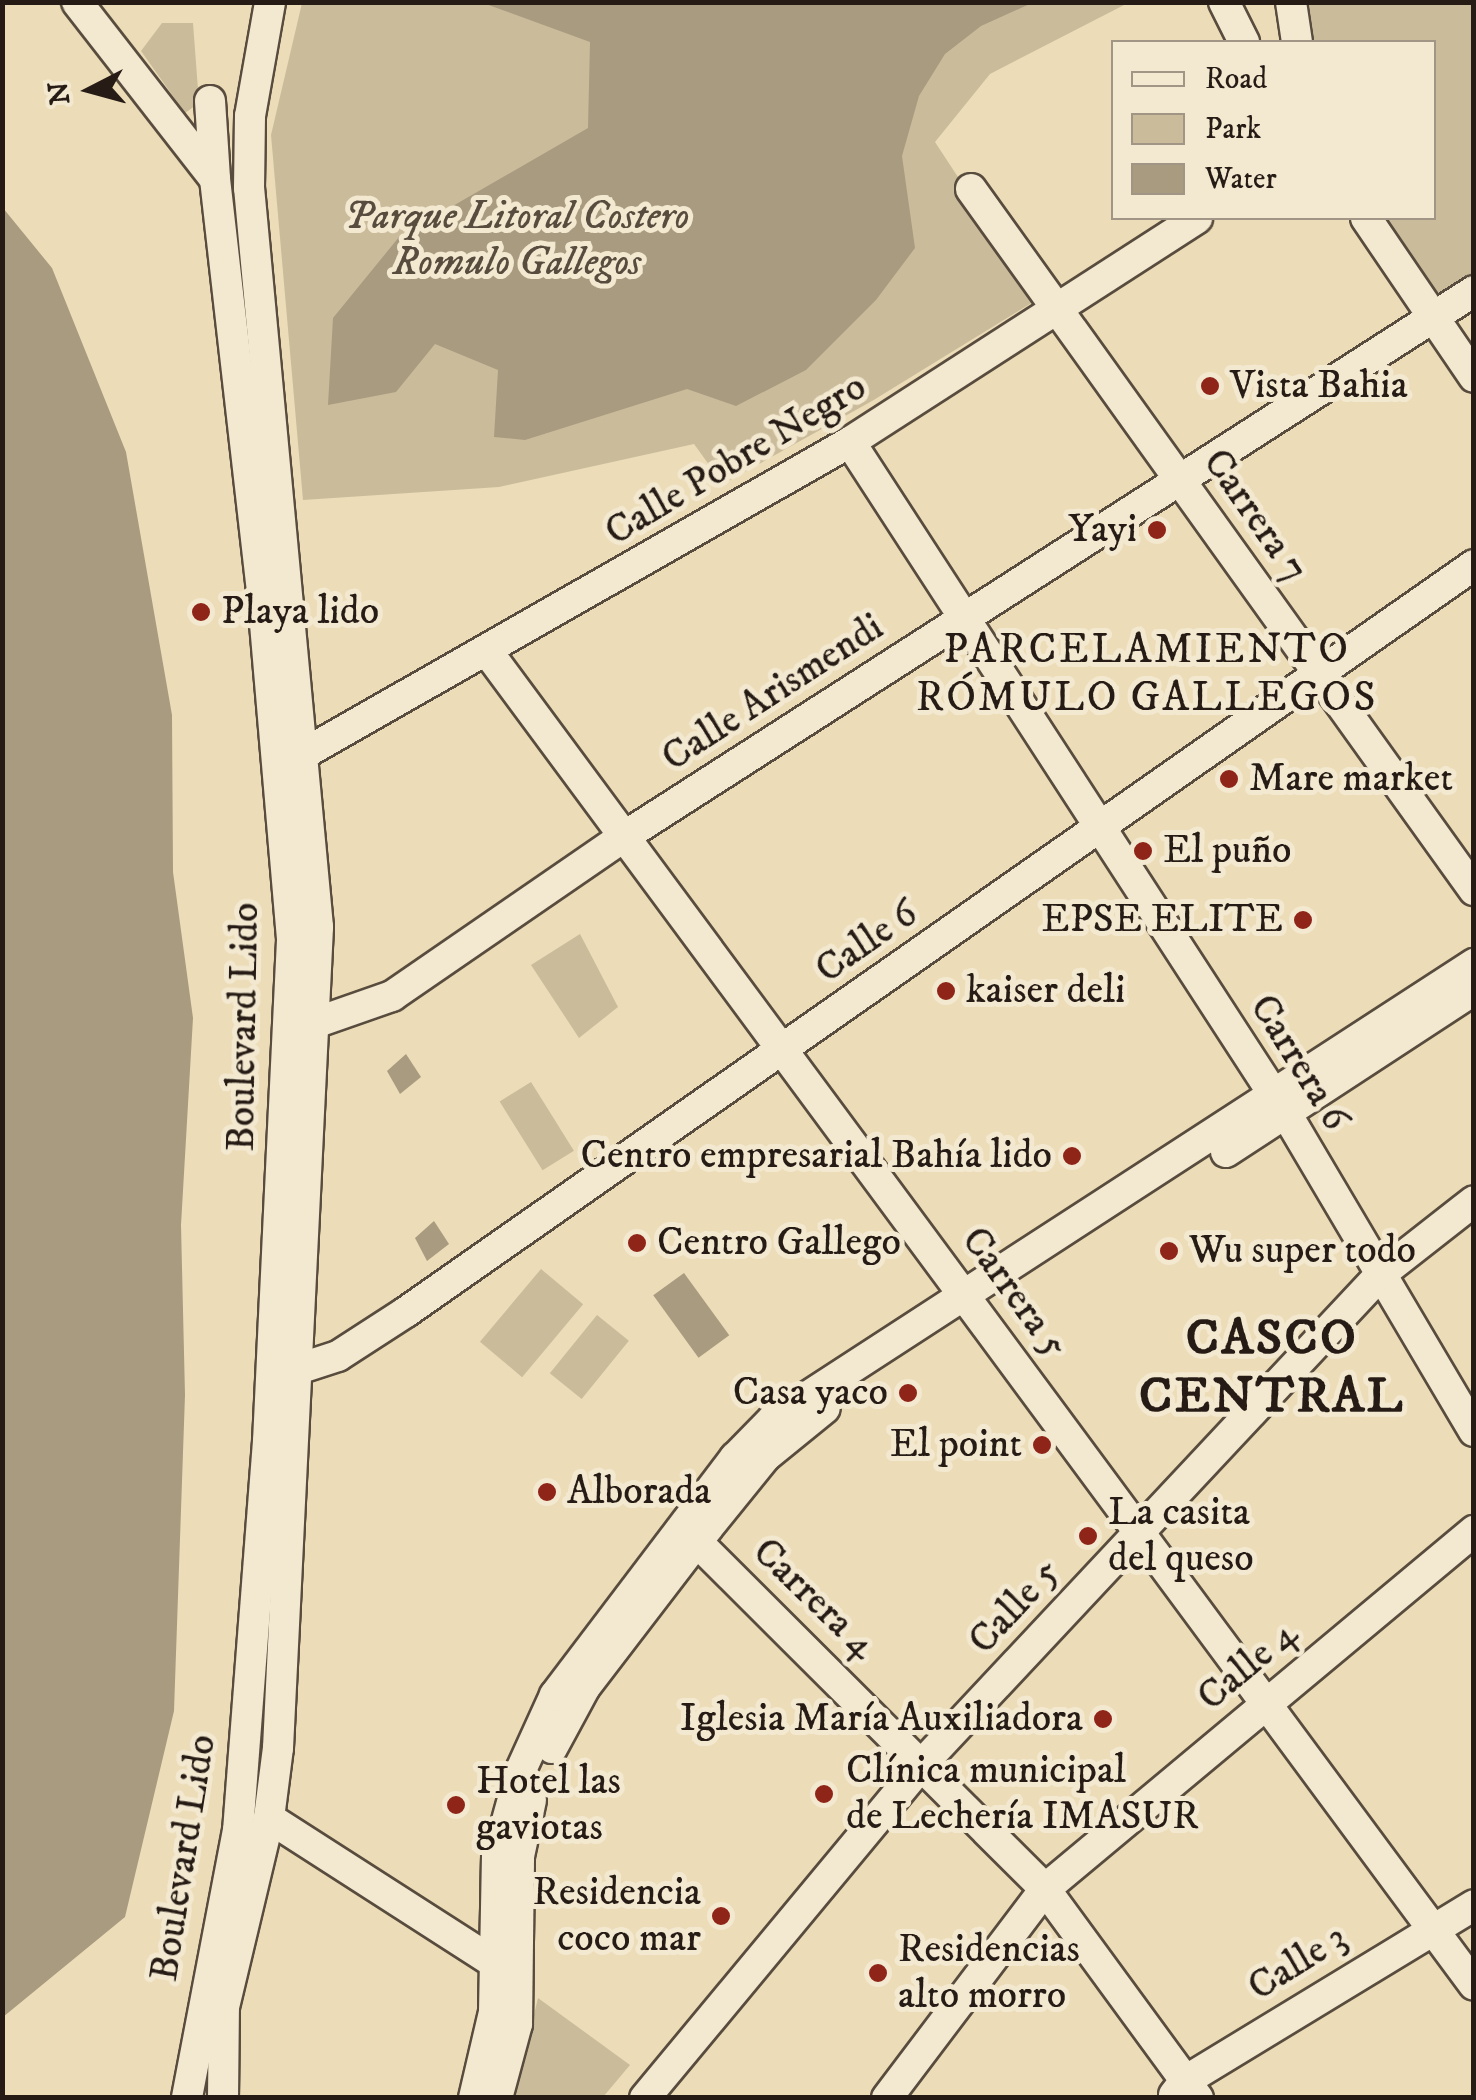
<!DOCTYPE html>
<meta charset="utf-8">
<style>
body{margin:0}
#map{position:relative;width:1476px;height:2100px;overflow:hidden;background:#ecdcb7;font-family:"IM FELL DW Pica",serif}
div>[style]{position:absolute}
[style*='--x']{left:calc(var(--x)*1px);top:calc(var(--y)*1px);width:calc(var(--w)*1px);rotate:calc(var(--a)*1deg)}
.green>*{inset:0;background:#cabb9b;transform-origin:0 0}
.water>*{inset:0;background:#a99b80;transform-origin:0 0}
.roads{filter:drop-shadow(2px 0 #584c3e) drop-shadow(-2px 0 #584c3e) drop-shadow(0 2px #584c3e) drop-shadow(0 -2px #584c3e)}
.minor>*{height:30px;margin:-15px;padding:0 15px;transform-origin:15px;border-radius:15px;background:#f3e8d0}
.dots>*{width:28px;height:28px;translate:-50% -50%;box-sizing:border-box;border:5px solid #f3e8d0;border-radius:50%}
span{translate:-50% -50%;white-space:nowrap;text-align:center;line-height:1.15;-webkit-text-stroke:10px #f3e8d0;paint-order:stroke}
.park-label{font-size:40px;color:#574c3d;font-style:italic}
.poi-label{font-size:40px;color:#261c15}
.left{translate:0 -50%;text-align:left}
.right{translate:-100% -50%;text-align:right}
.street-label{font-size:40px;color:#261c15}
.neighbourhood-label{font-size:42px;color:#261c15;letter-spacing:2.5px}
.district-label{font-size:50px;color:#261c15;font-weight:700;letter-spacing:2.5px}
.frame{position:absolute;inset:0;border:5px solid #261c15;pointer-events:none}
.legend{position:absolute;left:1111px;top:40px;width:325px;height:180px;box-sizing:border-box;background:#f3e8d0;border:2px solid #a19685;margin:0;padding:12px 18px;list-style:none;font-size:30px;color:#261c15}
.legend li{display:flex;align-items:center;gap:20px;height:50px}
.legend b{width:50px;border:2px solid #a19685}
.north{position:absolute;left:40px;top:40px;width:100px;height:100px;-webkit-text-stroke:8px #f3e8d0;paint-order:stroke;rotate:264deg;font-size:28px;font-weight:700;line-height:40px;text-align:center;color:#261c15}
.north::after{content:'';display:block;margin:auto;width:35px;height:45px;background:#261c15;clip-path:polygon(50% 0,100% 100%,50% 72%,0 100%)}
</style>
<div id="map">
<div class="green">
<i style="clip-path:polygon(302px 3px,1128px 3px,990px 74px,935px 142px,1038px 299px,872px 401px,723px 484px,694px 444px,499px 487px,303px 500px,271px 135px)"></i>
<i style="clip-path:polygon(1285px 3px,1473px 3px,1473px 292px,1435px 318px,1367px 218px,1434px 218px,1434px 42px,1297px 42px)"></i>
<i style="clip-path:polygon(162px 23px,193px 23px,199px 103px,185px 113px,141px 51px)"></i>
<i style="clip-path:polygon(580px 934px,618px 1007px,579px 1038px,531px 965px)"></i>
<i style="left:531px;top:1082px;width:81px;height:37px;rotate:58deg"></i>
<i style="left:541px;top:1269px;width:55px;height:95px;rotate:40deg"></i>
<i style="left:597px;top:1315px;width:41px;height:75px;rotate:39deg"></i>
<i style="clip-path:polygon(538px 1998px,630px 2065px,603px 2097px,514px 2098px)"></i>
</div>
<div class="water">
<i style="clip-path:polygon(483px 3px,483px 2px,1032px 3px,981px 26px,945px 54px,919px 96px,902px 156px,915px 248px,876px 300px,806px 370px,736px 406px,687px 389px,525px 440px,494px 437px,498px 370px,435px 344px,396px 392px,328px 405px,333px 318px,399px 237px,588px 128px,590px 42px)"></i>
<i style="clip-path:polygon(3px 208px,52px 268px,126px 452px,172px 715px,173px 872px,193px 1018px,181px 1225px,185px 1395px,174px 1711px,125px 1917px,3px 2017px)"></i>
<i style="clip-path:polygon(406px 1054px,421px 1077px,400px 1094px,387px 1071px)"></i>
<i style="clip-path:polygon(434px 1221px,449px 1244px,427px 1261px,415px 1238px)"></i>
<i style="left:684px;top:1273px;width:77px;height:38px;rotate:54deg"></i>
</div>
<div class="roads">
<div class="minor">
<i style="--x:77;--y:2;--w:224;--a:52.1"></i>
<i style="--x:215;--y:179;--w:413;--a:83.5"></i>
<i style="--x:262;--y:589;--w:352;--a:85.1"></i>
<i style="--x:292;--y:940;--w:502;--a:92.74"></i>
<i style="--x:268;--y:1441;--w:390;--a:94.4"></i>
<i style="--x:238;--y:1830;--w:273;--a:100.8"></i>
<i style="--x:1224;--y:2;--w:45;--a:63.4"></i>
<i style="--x:1291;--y:2;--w:40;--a:81.5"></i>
<i style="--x:210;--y:101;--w:78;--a:86.3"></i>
<i style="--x:971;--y:189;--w:863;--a:54.34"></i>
<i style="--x:1366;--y:218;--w:192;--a:55.8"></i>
<i style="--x:850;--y:442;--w:802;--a:57"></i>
<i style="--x:1287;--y:1115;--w:367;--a:59.4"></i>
<i style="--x:487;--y:651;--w:1659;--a:53.5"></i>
<i style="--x:305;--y:753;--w:627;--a:-29.71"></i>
<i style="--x:850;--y:442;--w:413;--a:-32.8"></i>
<i style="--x:315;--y:1023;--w:82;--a:-19.3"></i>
<i style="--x:392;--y:996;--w:279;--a:-34.5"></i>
<i style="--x:622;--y:838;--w:1012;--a:-32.7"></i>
<i style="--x:1226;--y:1152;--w:296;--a:-33.2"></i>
<i style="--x:298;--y:1369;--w:42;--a:-18"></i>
<i style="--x:338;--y:1356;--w:81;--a:-32.9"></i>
<i style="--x:406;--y:1312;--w:1303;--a:-34.97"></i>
<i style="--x:685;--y:1530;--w:508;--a:44.92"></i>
<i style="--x:1045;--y:1889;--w:259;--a:53.8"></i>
<i style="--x:552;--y:1748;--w:69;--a:-61.6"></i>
<i style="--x:585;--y:1687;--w:185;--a:-52.5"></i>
<i style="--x:698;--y:1540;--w:107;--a:-51.1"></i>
<i style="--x:765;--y:1457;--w:77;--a:-39.2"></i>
<i style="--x:269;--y:1818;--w:270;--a:32.7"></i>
<i style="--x:1174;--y:2095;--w:18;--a:-52"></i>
<i style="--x:1185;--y:2081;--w:338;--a:-31.3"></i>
<i style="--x:223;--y:2098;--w:91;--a:-89.4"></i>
<i style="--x:224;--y:2007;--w:194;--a:-76.6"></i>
<i style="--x:269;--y:1818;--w:71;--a:-82.7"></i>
<i style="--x:278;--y:1748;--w:822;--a:-87.21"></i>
<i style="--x:318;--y:927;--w:742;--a:-95.33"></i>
<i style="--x:249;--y:188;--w:72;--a:-89.2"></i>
<i style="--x:250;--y:116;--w:116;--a:-80"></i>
<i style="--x:474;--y:2098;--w:88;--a:-76.9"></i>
<i style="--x:494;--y:2012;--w:155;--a:-88.9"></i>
<i style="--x:497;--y:1857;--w:90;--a:-74.6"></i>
<i style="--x:521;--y:1770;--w:82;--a:-65.6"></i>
<i style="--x:555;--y:1695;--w:298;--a:-52.8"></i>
<i style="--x:735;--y:1458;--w:54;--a:-45.7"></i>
<i style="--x:773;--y:1419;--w:836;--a:-32.99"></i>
<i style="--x:497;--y:2098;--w:77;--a:-74.9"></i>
<i style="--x:517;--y:2024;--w:168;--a:-89.3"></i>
<i style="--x:519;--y:1856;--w:57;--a:-77.9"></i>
<i style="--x:645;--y:2098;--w:437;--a:-50.3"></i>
<i style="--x:924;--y:1762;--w:669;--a:-46.88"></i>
<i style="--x:1381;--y:1274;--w:118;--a:-38.1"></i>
<i style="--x:887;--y:2098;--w:262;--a:-52.9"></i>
<i style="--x:1045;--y:1889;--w:559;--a:-39.84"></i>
</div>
</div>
<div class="dots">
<i style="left:1210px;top:386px;background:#8f2418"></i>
<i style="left:1157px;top:530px;background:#8f2418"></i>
<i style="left:201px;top:612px;background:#8f2418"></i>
<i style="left:1229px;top:779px;background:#8f2418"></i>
<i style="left:1143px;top:851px;background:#8f2418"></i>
<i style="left:1303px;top:920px;background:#8f2418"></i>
<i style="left:946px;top:991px;background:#8f2418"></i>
<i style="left:1072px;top:1156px;background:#8f2418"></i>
<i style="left:637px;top:1243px;background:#8f2418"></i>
<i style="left:1169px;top:1251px;background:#8f2418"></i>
<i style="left:908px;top:1393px;background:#8f2418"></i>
<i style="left:1042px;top:1445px;background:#8f2418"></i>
<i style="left:547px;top:1492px;background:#8f2418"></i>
<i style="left:1088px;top:1536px;background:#8f2418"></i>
<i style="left:1103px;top:1719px;background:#8f2418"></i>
<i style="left:824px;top:1794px;background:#8f2418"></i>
<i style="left:456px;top:1805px;background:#8f2418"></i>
<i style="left:721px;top:1916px;background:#8f2418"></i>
<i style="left:878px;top:1973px;background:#8f2418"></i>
</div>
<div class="park-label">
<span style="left:517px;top:240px">Parque Litoral Costero<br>Romulo Gallegos</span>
</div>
<div class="poi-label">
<span class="left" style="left:1230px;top:386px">Vista Bahia</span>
<span class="right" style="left:1137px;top:530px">Yayi</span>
<span class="left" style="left:221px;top:612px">Playa lido</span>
<span class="left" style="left:1249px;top:779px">Mare market</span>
<span class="left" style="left:1163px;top:851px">El puño</span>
<span class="right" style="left:1283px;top:920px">EPSE ELITE</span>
<span class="left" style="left:966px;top:991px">kaiser deli</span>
<span class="right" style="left:1052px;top:1156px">Centro empresarial Bahía lido</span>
<span class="left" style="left:657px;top:1243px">Centro Gallego</span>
<span class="left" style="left:1189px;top:1251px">Wu super todo</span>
<span class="right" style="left:888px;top:1393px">Casa yaco</span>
<span class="right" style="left:1022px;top:1445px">El point</span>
<span class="left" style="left:567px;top:1492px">Alborada</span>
<span class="left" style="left:1108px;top:1536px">La casita<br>del queso</span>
<span class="right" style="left:1083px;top:1719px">Iglesia María Auxiliadora</span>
<span class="left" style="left:846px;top:1794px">Clínica municipal<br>de Lechería IMASUR</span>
<span class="left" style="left:476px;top:1805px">Hotel las<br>gaviotas</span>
<span class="right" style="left:701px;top:1916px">Residencia<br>coco mar</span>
<span class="left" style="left:898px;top:1973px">Residencias<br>alto morro</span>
</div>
<div class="street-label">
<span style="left:736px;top:460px;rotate:-31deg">Calle Pobre Negro</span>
<span style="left:1255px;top:516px;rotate:55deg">Carrera 7</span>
<span style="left:773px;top:693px;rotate:-33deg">Calle Arismendi</span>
<span style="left:867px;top:942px;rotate:-35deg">Calle 6</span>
<span style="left:244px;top:1027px;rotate:-89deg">Boulevard Lido</span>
<span style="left:1299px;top:1063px;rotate:58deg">Carrera 6</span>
<span style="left:1014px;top:1293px;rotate:54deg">Carrera 5</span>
<span style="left:814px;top:1599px;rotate:44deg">Carrera 4</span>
<span style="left:1015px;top:1607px;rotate:-47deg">Calle 5</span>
<span style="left:1248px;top:1666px;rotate:-40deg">Calle 4</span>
<span style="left:184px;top:1858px;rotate:-81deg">Boulevard Lido</span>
<span style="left:1298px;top:1963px;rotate:-32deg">Calle 3</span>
</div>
<div class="neighbourhood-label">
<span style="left:1147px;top:674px">PARCELAMIENTO<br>RÓMULO GALLEGOS</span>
</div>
<div class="district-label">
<span style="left:1272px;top:1367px">CASCO<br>CENTRAL</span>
</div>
<div class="frame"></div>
<ul class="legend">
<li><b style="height:12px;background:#f3e8d0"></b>Road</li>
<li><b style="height:28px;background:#cabb9b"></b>Park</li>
<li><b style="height:28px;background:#a99b80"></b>Water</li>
</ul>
<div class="north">N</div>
</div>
